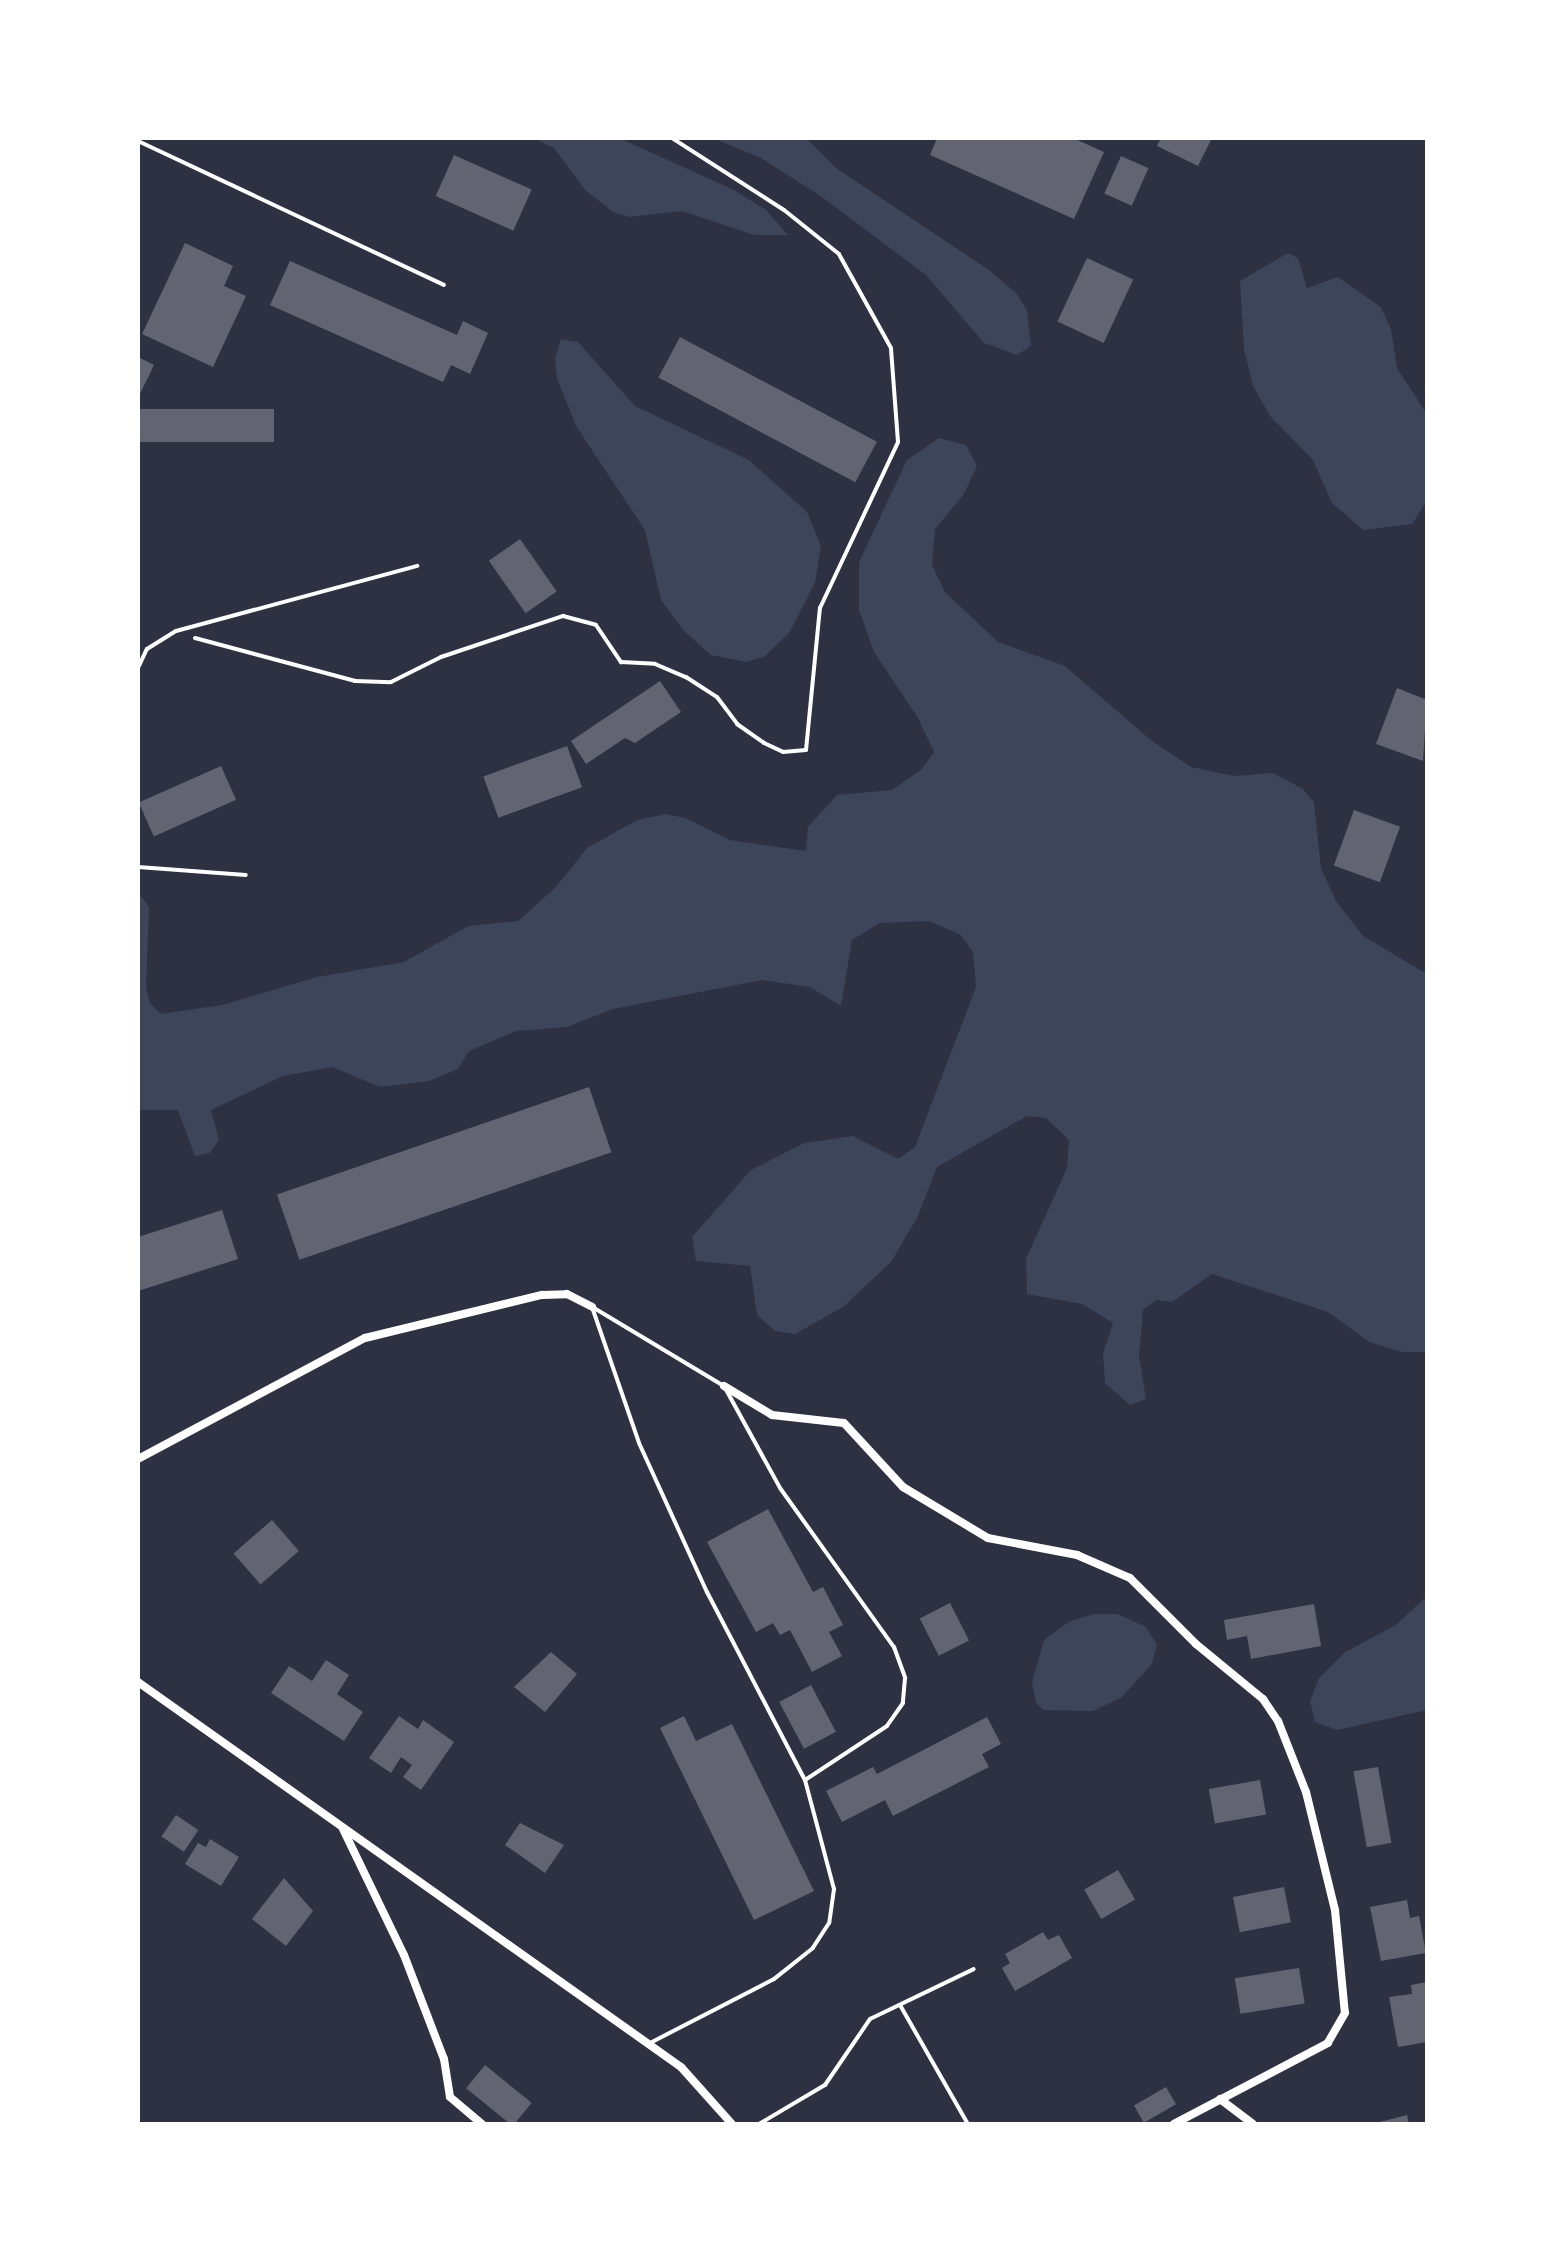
<!DOCTYPE html>
<style>
body{margin:0}
#map{position:relative;width:1565px;height:2262px;overflow:hidden;background:#2d3142;font-family:Inter,sans-serif}
div>[style]{position:absolute}
[style*='--x']{left:calc(var(--x)*1px);top:calc(var(--y)*1px);width:calc(var(--w)*1px);rotate:calc(var(--a)*1deg)}
.green>*{inset:0;background:#3c4559}
.building>*{inset:0;background:#626471;transform-origin:0 0}
.path>*{height:4px;margin:-2px;padding:0 2px;transform-origin:2px;border-radius:2px;background:#fff}
.service>*{height:4px;margin:-2px;padding:0 2px;transform-origin:2px;border-radius:2px;background:#fff}
.minor>*{height:8px;margin:-4px;padding:0 4px;transform-origin:4px;border-radius:4px;background:#fff}
span{translate:-50% -50%;white-space:nowrap;text-align:center;line-height:1.15;-webkit-text-stroke:6px #fff;paint-order:stroke}
.frame{position:absolute;inset:0;border:140px solid #fff;pointer-events:none}
</style>
<div id="map">
<div class="green">
<i style="clip-path:polygon(533px 138px,619px 138px,734px 190px,765px 209px,788px 235px,754px 235px,682px 211px,629px 217px,613px 212px,585px 190px,554px 148px)"></i>
<i style="clip-path:polygon(713px 138px,806px 138px,836px 168px,989px 270px,1017px 294px,1027px 310px,1031px 346px,1017px 355px,984px 343px,926px 275px,822px 197px,761px 158px)"></i>
<i style="clip-path:polygon(1288px 253px,1298px 258px,1307px 288px,1338px 277px,1381px 307px,1391px 329px,1397px 368px,1427px 414px,1427px 501px,1412px 524px,1363px 530px,1332px 503px,1313px 460px,1270px 416px,1253px 386px,1244px 349px,1240px 281px)"></i>
<i style="clip-path:polygon(561px 339px,578px 342px,635px 406px,749px 460px,807px 512px,821px 546px,815px 583px,789px 633px,764px 657px,746px 662px,711px 655px,683px 630px,661px 600px,645px 530px,576px 426px,557px 378px,555px 358px)"></i>
<i style="clip-path:polygon(939px 438px,966px 445px,977px 466px,964px 494px,935px 529px,932px 565px,945px 592px,998px 642px,1065px 666px,1152px 741px,1191px 767px,1235px 776px,1273px 773px,1303px 789px,1314px 802px,1321px 868px,1336px 901px,1363px 936px,1427px 974px,1427px 1352px,1402px 1352px,1369px 1342px,1328px 1312px,1212px 1274px,1172px 1302px,1156px 1300px,1143px 1310px,1139px 1355px,1146px 1399px,1130px 1405px,1105px 1383px,1103px 1353px,1113px 1323px,1082px 1304px,1027px 1294px,1026px 1259px,1067px 1168px,1069px 1140px,1046px 1118px,1027px 1116px,937px 1167px,917px 1218px,891px 1262px,843px 1307px,795px 1334px,775px 1331px,757px 1315px,750px 1266px,696px 1261px,692px 1237px,751px 1170px,804px 1143px,853px 1136px,898px 1159px,915px 1147px,976px 987px,973px 952px,961px 935px,929px 921px,880px 923px,852px 940px,841px 1006px,810px 987px,762px 980px,613px 1009px,567px 1027px,516px 1031px,469px 1051px,458px 1069px,429px 1081px,380px 1087px,332px 1067px,283px 1076px,211px 1110px,219px 1140px,210px 1153px,195px 1156px,178px 1110px,138px 1110px,138px 892px,149px 907px,146px 987px,150px 1003px,161px 1014px,222px 1005px,317px 977px,404px 962px,468px 926px,518px 921px,556px 887px,587px 848px,637px 820px,666px 814px,685px 818px,730px 840px,806px 851px,808px 827px,837px 795px,892px 790px,922px 769px,934px 752px,918px 718px,874px 652px,859px 610px,859px 562px,907px 460px)"></i>
<i style="clip-path:polygon(1427px 1596px,1427px 1710px,1337px 1730px,1315px 1722px,1310px 1701px,1319px 1678px,1345px 1652px,1396px 1625px)"></i>
<i style="clip-path:polygon(1094px 1614px,1118px 1614px,1146px 1627px,1157px 1645px,1152px 1664px,1122px 1697px,1093px 1711px,1043px 1710px,1036px 1703px,1032px 1682px,1044px 1640px,1070px 1621px)"></i>
</div>
<div class="building">
<i style="clip-path:polygon(937px 138px,1073px 138px,1104px 152px,1074px 219px,930px 155px)"></i>
<i style="clip-path:polygon(1161px 138px,1212px 138px,1198px 166px,1157px 146px)"></i>
<i style="left:454px;top:155px;width:85px;height:45px;rotate:24deg"></i>
<i style="left:1121px;top:156px;width:30px;height:41px;rotate:24deg"></i>
<i style="clip-path:polygon(185px 243px,233px 266px,224px 286px,246px 296px,213px 367px,142px 334px)"></i>
<i style="left:1087px;top:258px;width:51px;height:70px;rotate:25deg"></i>
<i style="clip-path:polygon(290px 261px,457px 335px,463px 321px,488px 333px,470px 374px,451px 365px,443px 382px,270px 305px)"></i>
<i style="left:680px;top:337px;width:223px;height:46px;rotate:28deg"></i>
<i style="clip-path:polygon(138px 357px,154px 365px,138px 398px)"></i>
<i style="left:138px;top:409px;width:136px;height:33px"></i>
<i style="left:520px;top:539px;width:64px;height:38px;rotate:55deg"></i>
<i style="clip-path:polygon(660px 681px,681px 712px,635px 743px,625px 738px,586px 764px,571px 741px)"></i>
<i style="clip-path:polygon(1397px 688px,1427px 700px,1423px 761px,1376px 744px)"></i>
<i style="left:567px;top:746px;width:44px;height:89px;rotate:70deg"></i>
<i style="left:221px;top:766px;width:37px;height:90px;rotate:66deg"></i>
<i style="left:1354px;top:810px;width:49px;height:59px;rotate:20deg"></i>
<i style="left:589px;top:1087px;width:69px;height:330px;rotate:71deg"></i>
<i style="clip-path:polygon(222px 1210px,238px 1259px,138px 1291px,138px 1237px)"></i>
<i style="clip-path:polygon(768px 1509px,813px 1592px,823px 1587px,843px 1625px,829px 1632px,842px 1656px,812px 1672px,790px 1630px,780px 1635px,773px 1623px,756px 1632px,707px 1542px)"></i>
<i style="left:272px;top:1520px;width:41px;height:51px;rotate:49deg"></i>
<i style="left:950px;top:1603px;width:42px;height:34px;rotate:63deg"></i>
<i style="clip-path:polygon(1314px 1604px,1321px 1646px,1251px 1659px,1247px 1636px,1227px 1640px,1224px 1620px)"></i>
<i style="clip-path:polygon(551px 1652px,577px 1674px,545px 1712px,514px 1687px)"></i>
<i style="clip-path:polygon(326px 1660px,349px 1675px,337px 1694px,363px 1712px,344px 1741px,271px 1693px,289px 1666px,312px 1681px)"></i>
<i style="left:811px;top:1685px;width:53px;height:36px;rotate:62deg"></i>
<i style="clip-path:polygon(399px 1716px,418px 1729px,423px 1720px,454px 1742px,421px 1790px,403px 1777px,412px 1765px,401px 1757px,391px 1773px,369px 1758px)"></i>
<i style="clip-path:polygon(684px 1716px,696px 1741px,732px 1724px,814px 1891px,754px 1920px,660px 1728px)"></i>
<i style="clip-path:polygon(987px 1717px,1001px 1744px,982px 1754px,989px 1767px,893px 1816px,885px 1800px,842px 1822px,826px 1791px,873px 1767px,877px 1774px)"></i>
<i style="left:1378px;top:1767px;width:77px;height:25px;rotate:80deg"></i>
<i style="left:1260px;top:1780px;width:35px;height:52px;rotate:80deg"></i>
<i style="left:176px;top:1815px;width:27px;height:26px;rotate:34deg"></i>
<i style="clip-path:polygon(520px 1823px,564px 1845px,545px 1873px,505px 1845px)"></i>
<i style="clip-path:polygon(210px 1839px,239px 1857px,221px 1886px,185px 1864px,198px 1843px,206px 1847px)"></i>
<i style="left:1118px;top:1870px;width:34px;height:39px;rotate:60deg"></i>
<i style="clip-path:polygon(284px 1878px,313px 1911px,286px 1946px,252px 1919px)"></i>
<i style="left:1284px;top:1887px;width:36px;height:52px;rotate:79deg"></i>
<i style="clip-path:polygon(1407px 1900px,1410px 1918px,1419px 1916px,1426px 1953px,1381px 1961px,1370px 1907px)"></i>
<i style="clip-path:polygon(1043px 1932px,1048px 1940px,1059px 1935px,1072px 1958px,1015px 1991px,1002px 1968px,1010px 1963px,1005px 1954px)"></i>
<i style="left:1299px;top:1968px;width:36px;height:65px;rotate:81deg"></i>
<i style="clip-path:polygon(1427px 1982px,1427px 2042px,1398px 2047px,1389px 1997px,1412px 1994px,1411px 1985px)"></i>
<i style="left:485px;top:2065px;width:60px;height:30px;rotate:39deg"></i>
<i style="left:1166px;top:2087px;width:20px;height:37px;rotate:60deg"></i>
<i style="clip-path:polygon(1407px 2115px,1409px 2124px,1376px 2124px,1376px 2123px)"></i>
</div>
<div class="path">
<i style="--x:195;--y:638;--w:166;--a:15"></i>
<i style="--x:355;--y:681;--w:36;--a:2"></i>
<i style="--x:391;--y:682;--w:56;--a:-26.6"></i>
<i style="--x:441;--y:657;--w:129;--a:-18.6"></i>
<i style="--x:563;--y:616;--w:34;--a:15"></i>
<i style="--x:596;--y:625;--w:45;--a:56"></i>
<i style="--x:621;--y:662;--w:34;--a:3"></i>
<i style="--x:655;--y:664;--w:34;--a:23"></i>
<i style="--x:686;--y:677;--w:37;--a:33"></i>
<i style="--x:717;--y:697;--w:34;--a:53"></i>
<i style="--x:737;--y:724;--w:33;--a:35"></i>
<i style="--x:764;--y:743;--w:21;--a:25"></i>
<i style="--x:783;--y:752;--w:23;--a:-5"></i>
<i style="--x:806;--y:750;--w:143;--a:-84.4"></i>
<i style="--x:820;--y:608;--w:183;--a:-64.8"></i>
<i style="--x:898;--y:442;--w:94;--a:-94.3"></i>
<i style="--x:891;--y:348;--w:107;--a:-119"></i>
<i style="--x:839;--y:254;--w:70;--a:-141.3"></i>
<i style="--x:784;--y:210;--w:133;--a:-147.3"></i>
</div>
<div class="service">
<i style="--x:138;--y:141;--w:338;--a:25.2"></i>
<i style="--x:138;--y:668;--w:21;--a:-65"></i>
<i style="--x:147;--y:649;--w:34;--a:-32"></i>
<i style="--x:176;--y:631;--w:250;--a:-15.1"></i>
<i style="--x:138;--y:867;--w:108;--a:4.2"></i>
<i style="--x:592;--y:1307;--w:144;--a:70.9"></i>
<i style="--x:639;--y:1443;--w:164;--a:65.5"></i>
<i style="--x:707;--y:1592;--w:212;--a:62.5"></i>
<i style="--x:805;--y:1780;--w:113;--a:75.1"></i>
<i style="--x:834;--y:1889;--w:34;--a:98"></i>
<i style="--x:829;--y:1923;--w:30;--a:123"></i>
<i style="--x:813;--y:1948;--w:50;--a:141.5"></i>
<i style="--x:774;--y:1979;--w:140;--a:152.7"></i>
<i style="--x:594;--y:1308;--w:152;--a:31"></i>
<i style="--x:724;--y:1386;--w:116;--a:61.2"></i>
<i style="--x:780;--y:1488;--w:196;--a:54.4"></i>
<i style="--x:894;--y:1647;--w:33;--a:70"></i>
<i style="--x:905;--y:1678;--w:25;--a:95"></i>
<i style="--x:903;--y:1703;--w:28;--a:125"></i>
<i style="--x:887;--y:1726;--w:98;--a:146.6"></i>
<i style="--x:900;--y:2005;--w:137;--a:60.3"></i>
<i style="--x:759;--y:2124;--w:77;--a:-30.6"></i>
<i style="--x:825;--y:2085;--w:80;--a:-55.7"></i>
<i style="--x:870;--y:2019;--w:115;--a:-25.7"></i>
</div>
<div class="minor">
<i style="--x:724;--y:1386;--w:56;--a:31.1"></i>
<i style="--x:772;--y:1415;--w:72;--a:6.3"></i>
<i style="--x:844;--y:1423;--w:87;--a:47.3"></i>
<i style="--x:903;--y:1487;--w:99;--a:31"></i>
<i style="--x:988;--y:1538;--w:91;--a:10.8"></i>
<i style="--x:1077;--y:1555;--w:58;--a:23.5"></i>
<i style="--x:1130;--y:1578;--w:93;--a:45"></i>
<i style="--x:1196;--y:1644;--w:87;--a:39.4"></i>
<i style="--x:1263;--y:1699;--w:27;--a:56"></i>
<i style="--x:1278;--y:1721;--w:76;--a:68.5"></i>
<i style="--x:1306;--y:1792;--w:122;--a:76.2"></i>
<i style="--x:1335;--y:1910;--w:103;--a:84.5"></i>
<i style="--x:1345;--y:2013;--w:34;--a:120"></i>
<i style="--x:1328;--y:2043;--w:174;--a:152.3"></i>
<i style="--x:138;--y:1459;--w:257;--a:-28.1"></i>
<i style="--x:365;--y:1338;--w:182;--a:-13.7"></i>
<i style="--x:542;--y:1295;--w:25;--a:-2"></i>
<i style="--x:567;--y:1294;--w:28;--a:27"></i>
<i style="--x:138;--y:1682;--w:666;--a:35.34"></i>
<i style="--x:681;--y:2067;--w:76;--a:48.2"></i>
<i style="--x:343;--y:1829;--w:140;--a:64.2"></i>
<i style="--x:404;--y:1955;--w:111;--a:69"></i>
<i style="--x:444;--y:2059;--w:38;--a:81"></i>
<i style="--x:450;--y:2097;--w:42;--a:40.2"></i>
<i style="--x:1220;--y:2099;--w:41;--a:37.1"></i>
</div>
<div class="frame"></div>
</div>
